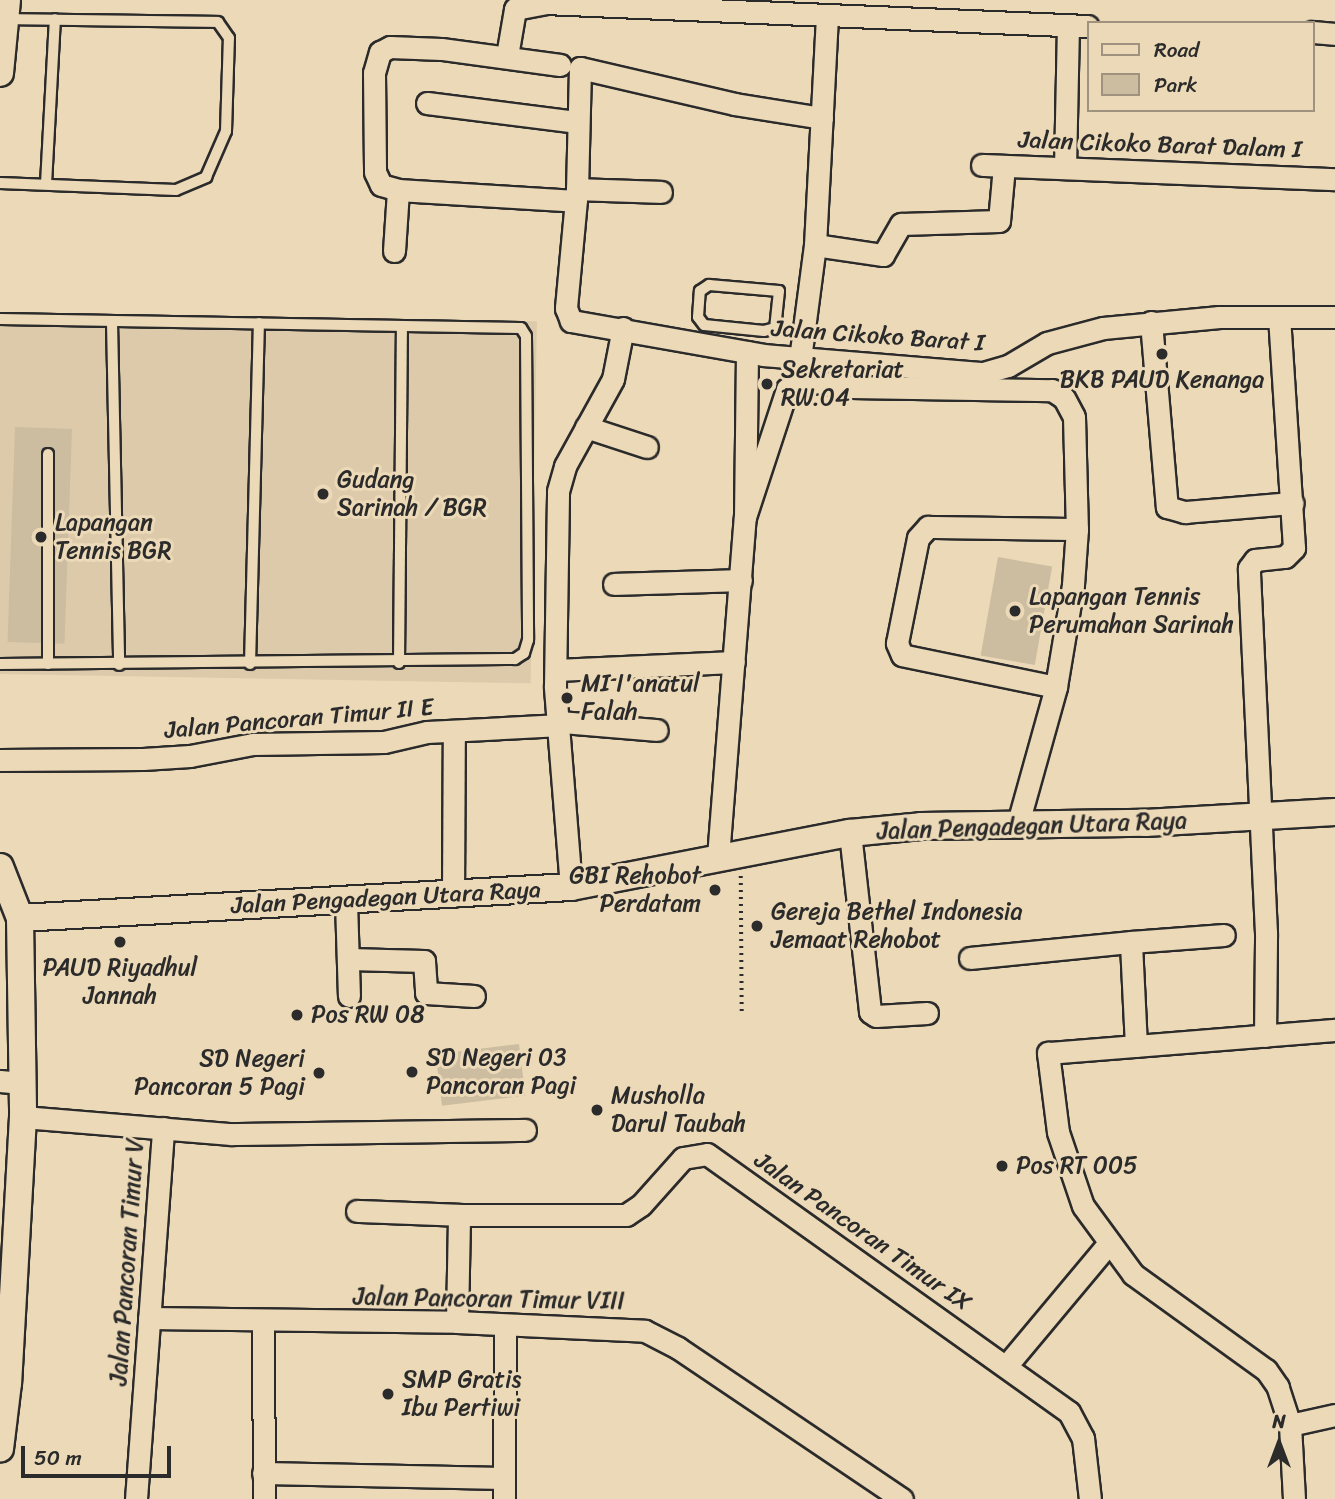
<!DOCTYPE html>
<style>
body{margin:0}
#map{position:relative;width:1335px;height:1499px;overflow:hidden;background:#ecd9b7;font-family:Sriracha,sans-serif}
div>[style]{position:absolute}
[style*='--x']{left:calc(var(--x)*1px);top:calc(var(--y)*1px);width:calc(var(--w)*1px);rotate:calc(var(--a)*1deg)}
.built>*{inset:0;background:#dccaab;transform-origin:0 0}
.green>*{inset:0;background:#cdbda0;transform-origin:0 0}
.path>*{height:3.5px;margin-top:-1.75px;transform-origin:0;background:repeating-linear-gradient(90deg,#2b2b2b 0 2px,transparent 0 7px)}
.roads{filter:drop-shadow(2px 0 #2b2b2b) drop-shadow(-2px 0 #2b2b2b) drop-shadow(0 2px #2b2b2b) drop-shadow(0 -2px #2b2b2b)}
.service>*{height:10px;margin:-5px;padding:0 5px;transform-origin:5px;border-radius:5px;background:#ecd9b7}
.minor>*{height:21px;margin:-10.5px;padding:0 10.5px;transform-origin:10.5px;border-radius:10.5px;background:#ecd9b7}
.tertiary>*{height:26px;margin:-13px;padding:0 13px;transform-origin:13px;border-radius:13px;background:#ecd9b7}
.dots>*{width:19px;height:19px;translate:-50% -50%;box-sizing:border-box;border:4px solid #ecd9b7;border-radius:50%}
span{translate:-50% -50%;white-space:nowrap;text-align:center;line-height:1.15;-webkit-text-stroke:6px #ecd9b7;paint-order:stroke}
.street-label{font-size:24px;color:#2b2b2b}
.poi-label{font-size:24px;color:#2b2b2b}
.left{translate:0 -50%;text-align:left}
.right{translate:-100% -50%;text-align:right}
.legend{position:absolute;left:1087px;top:21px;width:228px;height:91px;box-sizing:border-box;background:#ecd9b7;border:2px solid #9f937f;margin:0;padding:9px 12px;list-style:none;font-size:21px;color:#2b2b2b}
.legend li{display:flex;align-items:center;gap:14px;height:35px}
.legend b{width:35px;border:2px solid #9f937f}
.north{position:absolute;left:1244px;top:1408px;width:70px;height:70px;-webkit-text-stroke:5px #ecd9b7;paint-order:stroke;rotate:0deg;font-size:19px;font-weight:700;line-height:28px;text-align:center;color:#2b2b2b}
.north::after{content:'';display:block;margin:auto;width:24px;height:32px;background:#2b2b2b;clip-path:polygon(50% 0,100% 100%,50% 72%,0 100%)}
.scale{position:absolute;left:21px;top:1446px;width:150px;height:32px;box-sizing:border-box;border:4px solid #2b2b2b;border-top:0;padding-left:9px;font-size:21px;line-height:24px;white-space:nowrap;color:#2b2b2b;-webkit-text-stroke:5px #ecd9b7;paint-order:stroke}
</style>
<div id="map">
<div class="built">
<i style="left:0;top:312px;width:537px;height:362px;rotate:1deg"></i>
</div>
<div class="green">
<i style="left:72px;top:429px;width:215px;height:57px;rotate:92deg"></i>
<i style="left:998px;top:557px;width:55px;height:100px;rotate:10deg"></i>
<i style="left:519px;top:1044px;width:52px;height:84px;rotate:83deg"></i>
</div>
<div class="path">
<i style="--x:741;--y:876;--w:137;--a:89.6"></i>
</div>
<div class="roads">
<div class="service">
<i style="--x:0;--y:183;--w:176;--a:2.3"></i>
<i style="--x:176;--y:190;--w:33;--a:-23"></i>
<i style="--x:206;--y:177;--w:50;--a:-66.5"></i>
<i style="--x:226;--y:131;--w:93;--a:-88.2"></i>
<i style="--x:229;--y:38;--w:19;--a:-125"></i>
<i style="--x:218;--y:22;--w:213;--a:-179.2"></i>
<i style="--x:46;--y:184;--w:165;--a:-86.9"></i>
<i style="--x:709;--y:285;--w:70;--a:4.9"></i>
<i style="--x:779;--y:291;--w:37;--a:96"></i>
<i style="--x:775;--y:328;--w:11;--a:165"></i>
<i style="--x:764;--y:331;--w:60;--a:-174.3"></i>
<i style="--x:704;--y:325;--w:10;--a:-127"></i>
<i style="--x:698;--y:317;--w:26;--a:-86"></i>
<i style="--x:700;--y:291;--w:11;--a:-34"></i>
<i style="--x:0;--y:319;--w:521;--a:0.99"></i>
<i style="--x:521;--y:328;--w:9;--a:58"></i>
<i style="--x:526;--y:336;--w:304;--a:89.6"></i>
<i style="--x:528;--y:640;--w:14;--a:107"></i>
<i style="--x:524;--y:653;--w:11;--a:146"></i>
<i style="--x:515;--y:659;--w:515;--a:179.44"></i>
<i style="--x:112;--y:322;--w:343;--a:88.8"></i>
<i style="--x:48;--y:454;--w:210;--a:90"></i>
<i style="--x:399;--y:663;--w:337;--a:-89.5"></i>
<i style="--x:250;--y:664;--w:341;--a:-88.5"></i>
</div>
<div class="minor">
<i style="--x:1312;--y:32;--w:23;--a:5"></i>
<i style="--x:507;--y:56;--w:48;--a:-80.3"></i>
<i style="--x:515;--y:9;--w:31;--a:-11"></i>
<i style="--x:545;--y:3;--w:543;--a:2.43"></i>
<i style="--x:560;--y:65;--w:120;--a:-172.3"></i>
<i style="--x:441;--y:49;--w:51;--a:-177.8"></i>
<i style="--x:390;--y:47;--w:11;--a:153"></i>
<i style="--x:380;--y:52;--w:22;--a:106"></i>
<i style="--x:374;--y:73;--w:99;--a:89.4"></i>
<i style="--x:375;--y:172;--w:14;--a:65"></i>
<i style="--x:381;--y:185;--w:18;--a:16"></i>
<i style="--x:398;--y:190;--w:178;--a:3.5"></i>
<i style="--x:427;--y:103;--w:152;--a:7.2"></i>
<i style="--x:822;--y:118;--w:88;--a:-170.9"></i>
<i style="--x:735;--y:104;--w:159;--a:-166.9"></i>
<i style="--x:580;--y:68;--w:121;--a:91.4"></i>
<i style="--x:577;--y:189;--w:120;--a:95.3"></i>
<i style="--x:566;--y:308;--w:14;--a:69"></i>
<i style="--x:571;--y:321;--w:195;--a:10"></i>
<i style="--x:763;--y:355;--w:221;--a:4.7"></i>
<i style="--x:983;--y:373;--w:26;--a:-16"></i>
<i style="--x:1008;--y:366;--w:45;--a:-30.5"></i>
<i style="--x:1047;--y:343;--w:58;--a:-15"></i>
<i style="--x:1103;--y:328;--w:117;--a:-5.4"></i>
<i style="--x:1219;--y:317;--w:116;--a:0"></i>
<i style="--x:982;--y:165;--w:353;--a:2.3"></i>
<i style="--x:1065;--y:168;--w:142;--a:-88.8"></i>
<i style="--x:577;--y:189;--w:84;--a:2"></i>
<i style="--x:815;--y:245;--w:69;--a:8.4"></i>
<i style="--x:883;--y:255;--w:36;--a:-60"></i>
<i style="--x:901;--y:224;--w:98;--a:-1.8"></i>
<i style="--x:999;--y:221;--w:55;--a:-84.8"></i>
<i style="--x:394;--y:251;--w:61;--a:-86.2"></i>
<i style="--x:1151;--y:322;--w:186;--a:85.1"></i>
<i style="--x:1167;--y:507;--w:19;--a:16"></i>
<i style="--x:1185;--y:512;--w:108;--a:-4.8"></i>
<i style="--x:800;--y:359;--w:115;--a:-82.5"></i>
<i style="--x:815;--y:245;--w:228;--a:-87"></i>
<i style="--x:586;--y:427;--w:64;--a:18.2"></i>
<i style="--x:745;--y:517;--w:135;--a:-71.8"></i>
<i style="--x:787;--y:389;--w:30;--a:-14"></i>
<i style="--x:816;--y:382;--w:35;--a:8"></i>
<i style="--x:851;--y:387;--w:201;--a:0.9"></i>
<i style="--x:1052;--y:390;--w:14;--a:34"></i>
<i style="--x:1064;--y:398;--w:21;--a:62"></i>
<i style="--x:1074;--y:417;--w:112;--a:88.5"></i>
<i style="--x:1077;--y:529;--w:56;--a:94.1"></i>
<i style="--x:1073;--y:585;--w:103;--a:99.5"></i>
<i style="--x:1056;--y:687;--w:141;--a:105.6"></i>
<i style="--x:614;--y:584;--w:127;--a:-1.8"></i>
<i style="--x:556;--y:670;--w:178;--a:-2.6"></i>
<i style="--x:1056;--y:687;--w:157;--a:-168.3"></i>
<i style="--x:902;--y:655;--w:13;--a:-113"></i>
<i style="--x:897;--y:643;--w:107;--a:-78.7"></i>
<i style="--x:918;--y:538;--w:15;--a:-48"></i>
<i style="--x:928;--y:527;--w:149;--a:0.8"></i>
<i style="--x:561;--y:722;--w:96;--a:4.8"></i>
<i style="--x:0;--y:760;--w:143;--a:-0.4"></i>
<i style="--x:143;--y:759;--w:47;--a:-3.7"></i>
<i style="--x:190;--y:756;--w:64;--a:-10.8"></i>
<i style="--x:253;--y:744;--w:131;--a:-0.9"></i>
<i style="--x:384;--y:742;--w:44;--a:-13.1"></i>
<i style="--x:427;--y:732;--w:134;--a:-3"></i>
<i style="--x:850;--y:833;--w:180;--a:83.6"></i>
<i style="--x:870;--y:1012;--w:7;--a:34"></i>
<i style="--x:876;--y:1016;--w:51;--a:-3.4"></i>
<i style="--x:718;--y:857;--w:341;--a:-85.5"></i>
<i style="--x:745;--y:517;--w:165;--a:-89.3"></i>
<i style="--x:571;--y:887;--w:202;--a:-94.6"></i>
<i style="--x:555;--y:686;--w:195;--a:-89.1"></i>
<i style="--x:558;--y:491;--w:26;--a:-74"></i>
<i style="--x:565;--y:466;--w:99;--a:-61.1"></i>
<i style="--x:613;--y:379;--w:52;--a:-78.9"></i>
<i style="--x:453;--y:896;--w:165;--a:-89.7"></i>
<i style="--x:346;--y:902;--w:94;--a:88.2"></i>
<i style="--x:970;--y:958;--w:162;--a:-5.7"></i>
<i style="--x:349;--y:959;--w:75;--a:1.5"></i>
<i style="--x:424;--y:961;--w:32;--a:86"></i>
<i style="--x:426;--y:993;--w:48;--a:3.6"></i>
<i style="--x:1265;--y:1036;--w:103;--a:-89.4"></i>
<i style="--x:1266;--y:933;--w:365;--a:-92.7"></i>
<i style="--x:1249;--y:568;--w:10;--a:-53"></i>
<i style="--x:1255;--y:560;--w:30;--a:-6"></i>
<i style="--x:1285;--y:557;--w:13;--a:-45"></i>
<i style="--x:1294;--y:548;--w:230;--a:-93.7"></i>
<i style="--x:1136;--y:1046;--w:104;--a:-92.8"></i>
<i style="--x:1131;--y:942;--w:93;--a:-4.3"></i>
<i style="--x:0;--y:1081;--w:22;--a:5"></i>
<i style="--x:23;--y:1117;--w:209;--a:4.7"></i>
<i style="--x:231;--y:1134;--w:294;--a:-0.8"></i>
<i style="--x:357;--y:1211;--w:102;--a:2.2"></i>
<i style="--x:149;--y:1318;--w:308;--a:0.7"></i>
<i style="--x:457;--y:1322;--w:188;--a:2.7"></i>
<i style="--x:645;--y:1331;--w:37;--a:27"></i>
<i style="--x:678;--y:1348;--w:270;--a:34"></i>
<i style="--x:263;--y:1321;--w:178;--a:89.7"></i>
<i style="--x:457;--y:1322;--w:107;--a:-88.9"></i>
<i style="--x:459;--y:1215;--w:167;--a:0"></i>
<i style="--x:626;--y:1215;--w:18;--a:-34"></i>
<i style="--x:641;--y:1205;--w:63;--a:-48.2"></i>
<i style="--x:683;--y:1158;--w:24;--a:-9"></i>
<i style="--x:707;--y:1154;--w:445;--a:35.5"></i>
<i style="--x:1069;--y:1412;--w:30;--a:62"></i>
<i style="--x:1083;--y:1438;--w:61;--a:83.5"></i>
<i style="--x:1007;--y:1365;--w:158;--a:-50.1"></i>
<i style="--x:1290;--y:1425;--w:46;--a:-12.5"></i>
<i style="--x:263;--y:1473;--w:241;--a:1.2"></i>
<i style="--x:136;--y:1499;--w:372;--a:-85.8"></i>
<i style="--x:504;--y:1499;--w:174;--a:-89.7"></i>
<i style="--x:1294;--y:1499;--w:74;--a:-93.1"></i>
<i style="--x:1290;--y:1425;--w:40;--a:-108"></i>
<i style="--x:1278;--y:1387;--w:21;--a:-125"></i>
<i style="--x:1266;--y:1370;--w:164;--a:-144.2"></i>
<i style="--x:1133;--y:1274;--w:84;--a:-126.3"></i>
<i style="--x:1083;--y:1206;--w:78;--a:-108.7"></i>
<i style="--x:1058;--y:1132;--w:80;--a:-97.2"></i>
<i style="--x:1048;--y:1053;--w:288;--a:-4.6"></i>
</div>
<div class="tertiary">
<i style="--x:0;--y:73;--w:73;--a:-84.5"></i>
<i style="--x:0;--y:867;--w:55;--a:68.6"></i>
<i style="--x:20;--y:918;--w:199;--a:89.1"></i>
<i style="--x:23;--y:1117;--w:266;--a:93.2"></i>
<i style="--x:8;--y:1383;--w:66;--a:96.9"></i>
<i style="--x:20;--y:918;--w:552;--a:-3.22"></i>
<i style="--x:571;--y:887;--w:284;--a:-11"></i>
<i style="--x:850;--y:833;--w:71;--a:-5.6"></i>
<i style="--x:921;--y:826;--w:224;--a:-0.8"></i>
<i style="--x:1145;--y:823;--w:190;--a:-3.3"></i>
</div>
</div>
<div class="dots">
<i style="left:1162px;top:354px;background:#2b2b2b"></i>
<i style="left:767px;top:384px;background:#2b2b2b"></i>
<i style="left:323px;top:494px;background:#2b2b2b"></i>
<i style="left:41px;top:537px;background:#2b2b2b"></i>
<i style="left:1015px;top:611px;background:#2b2b2b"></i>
<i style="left:567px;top:698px;background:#2b2b2b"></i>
<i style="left:715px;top:890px;background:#2b2b2b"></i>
<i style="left:757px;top:926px;background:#2b2b2b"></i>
<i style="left:120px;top:942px;background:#2b2b2b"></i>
<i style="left:297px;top:1015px;background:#2b2b2b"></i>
<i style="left:412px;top:1072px;background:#2b2b2b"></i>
<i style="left:319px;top:1073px;background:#2b2b2b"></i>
<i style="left:597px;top:1110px;background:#2b2b2b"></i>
<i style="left:1002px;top:1166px;background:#2b2b2b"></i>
<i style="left:388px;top:1394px;background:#2b2b2b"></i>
</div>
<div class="street-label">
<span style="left:1160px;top:145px;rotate:2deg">Jalan Cikoko Barat Dalam I</span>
<span style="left:878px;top:336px;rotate:4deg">Jalan Cikoko Barat I</span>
<span style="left:299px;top:719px;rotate:-5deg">Jalan Pancoran Timur II E</span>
<span style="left:1032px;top:826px;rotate:-2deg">Jalan Pengadegan Utara Raya</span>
<span style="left:386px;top:898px;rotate:-3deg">Jalan Pengadegan Utara Raya</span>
<span style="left:863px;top:1232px;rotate:35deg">Jalan Pancoran Timur IX</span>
<span style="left:127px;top:1262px;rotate:-86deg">Jalan Pancoran Timur V</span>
<span style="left:489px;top:1299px;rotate:1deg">Jalan Pancoran Timur VIII</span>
</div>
<div class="poi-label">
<span class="left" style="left:781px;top:384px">Sekretariat<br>RW.04</span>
<span style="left:1162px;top:380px">BKB PAUD Kenanga</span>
<span class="left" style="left:337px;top:494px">Gudang<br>Sarinah / BGR</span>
<span class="left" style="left:55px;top:537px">Lapangan<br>Tennis BGR</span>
<span class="left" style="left:1029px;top:611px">Lapangan Tennis<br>Perumahan Sarinah</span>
<span class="left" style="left:581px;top:698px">MI I'anatul<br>Falah</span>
<span class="right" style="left:701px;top:890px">GBI Rehobot<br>Perdatam</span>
<span class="left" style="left:771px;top:926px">Gereja Bethel Indonesia<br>Jemaat Rehobot</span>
<span style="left:120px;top:982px">PAUD Riyadhul<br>Jannah</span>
<span class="left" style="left:311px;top:1015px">Pos RW 08</span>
<span class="left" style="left:426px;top:1072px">SD Negeri 03<br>Pancoran Pagi</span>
<span class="right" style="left:305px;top:1073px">SD Negeri<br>Pancoran 5 Pagi</span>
<span class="left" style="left:611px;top:1110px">Musholla<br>Darul Taubah</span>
<span class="left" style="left:1016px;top:1166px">Pos RT 005</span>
<span class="left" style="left:402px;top:1394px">SMP Gratis<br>Ibu Pertiwi</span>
</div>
<ul class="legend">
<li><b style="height:9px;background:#ecd9b7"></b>Road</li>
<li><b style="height:19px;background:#cdbda0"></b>Park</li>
</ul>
<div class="north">N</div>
<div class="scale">50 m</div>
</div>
